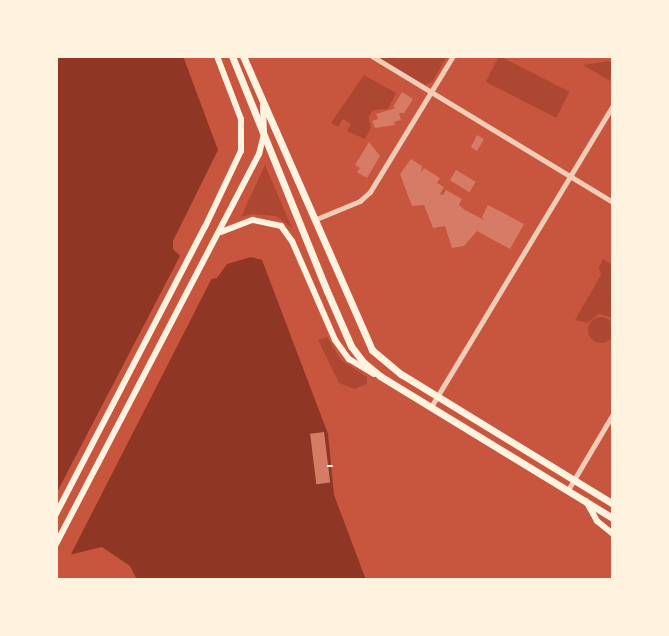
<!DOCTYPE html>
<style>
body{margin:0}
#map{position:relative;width:669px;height:636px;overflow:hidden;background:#c8553d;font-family:"DM Sans",sans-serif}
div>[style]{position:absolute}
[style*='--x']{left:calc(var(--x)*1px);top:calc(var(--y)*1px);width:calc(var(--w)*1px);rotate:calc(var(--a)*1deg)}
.green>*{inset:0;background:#ae4732;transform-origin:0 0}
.round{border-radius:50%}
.water>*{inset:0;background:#8f3625}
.pier>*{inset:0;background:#c8553d}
.building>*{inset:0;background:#d67c66;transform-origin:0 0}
.path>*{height:2px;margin:-1px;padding:0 1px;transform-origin:1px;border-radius:1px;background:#fff3e0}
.minor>*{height:4.5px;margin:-2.25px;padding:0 2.25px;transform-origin:2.25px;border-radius:2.25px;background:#f1ccb7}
.secondary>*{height:6px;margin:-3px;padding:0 3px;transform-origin:3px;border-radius:3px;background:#fff3e0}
.primary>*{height:7px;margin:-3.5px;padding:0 3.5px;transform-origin:3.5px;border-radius:3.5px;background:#fff3e0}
span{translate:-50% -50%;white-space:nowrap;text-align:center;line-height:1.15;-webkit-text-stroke:7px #fff3e0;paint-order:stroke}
.frame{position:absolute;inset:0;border:58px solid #fff3e0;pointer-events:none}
</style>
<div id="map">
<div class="green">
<i style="clip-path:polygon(376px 56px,447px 56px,432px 82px,425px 85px)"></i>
<i style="left:499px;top:56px;width:79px;height:29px;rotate:27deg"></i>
<i style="clip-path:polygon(609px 61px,613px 64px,610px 81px,583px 65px)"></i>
<i style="clip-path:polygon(364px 75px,396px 93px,388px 109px,373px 110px,369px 117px,371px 128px,365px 139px,347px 131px,351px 124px,343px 119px,338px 127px,331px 123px)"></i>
<i style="clip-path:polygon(265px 165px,292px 228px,276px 216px,252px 214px,241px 217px)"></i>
<i style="clip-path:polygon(603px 259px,613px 265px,613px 318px,599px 314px,587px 323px,575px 320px,601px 275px,599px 267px)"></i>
<i class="round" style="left:588px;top:317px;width:26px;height:26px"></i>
<i style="clip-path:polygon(327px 337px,341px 360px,367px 377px,367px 384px,354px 389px,339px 383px,318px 340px)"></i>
</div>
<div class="water">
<i style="clip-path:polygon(56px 56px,183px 56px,218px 150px,173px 241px,173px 249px,205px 280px,217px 278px,227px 264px,251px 257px,262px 260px,328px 434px,334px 495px,366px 580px,137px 580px,130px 566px,102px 547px,56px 558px)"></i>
</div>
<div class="pier">
<i style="clip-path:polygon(181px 254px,203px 275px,213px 276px,68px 560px,56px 562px,56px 494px)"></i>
</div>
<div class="building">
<i style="clip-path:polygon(402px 92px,413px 99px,404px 113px,399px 113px,401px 120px,394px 122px,395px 125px,375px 128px,372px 121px,378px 119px,376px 114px,396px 108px,393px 107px)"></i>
<i style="clip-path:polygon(477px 135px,484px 139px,477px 151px,471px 147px)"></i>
<i style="clip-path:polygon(369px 142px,380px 156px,367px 178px,357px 172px,360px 168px,355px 165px)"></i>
<i style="clip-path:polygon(411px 159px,422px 166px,421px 173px,424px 168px,440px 178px,437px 183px,444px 187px,440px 194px,443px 195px,446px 190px,462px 199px,459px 205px,465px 210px,484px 220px,482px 217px,488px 205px,524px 224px,510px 249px,477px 231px,464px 246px,452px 248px,445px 226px,433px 228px,424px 205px,412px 206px,400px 174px)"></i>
<i style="left:456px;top:170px;width:23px;height:12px;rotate:31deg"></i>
<i style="left:324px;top:432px;width:51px;height:14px;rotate:83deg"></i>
</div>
<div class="path">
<i style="--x:328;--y:466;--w:4;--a:0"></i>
</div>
<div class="minor">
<i style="--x:372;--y:56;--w:282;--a:31.2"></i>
<i style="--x:314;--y:220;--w:50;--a:-22.4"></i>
<i style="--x:360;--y:201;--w:13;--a:-42"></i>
<i style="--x:370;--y:192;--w:159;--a:-58.6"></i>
<i style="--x:431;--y:407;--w:353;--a:-58.9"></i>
<i style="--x:568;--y:490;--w:88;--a:-59.4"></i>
</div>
<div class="secondary">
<i style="--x:221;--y:232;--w:34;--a:-21"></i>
<i style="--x:253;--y:220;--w:29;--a:12"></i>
<i style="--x:281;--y:226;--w:19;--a:54"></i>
<i style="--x:292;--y:241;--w:108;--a:66.5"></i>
<i style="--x:335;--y:340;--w:24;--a:54"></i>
<i style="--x:349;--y:359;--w:29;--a:31"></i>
<i style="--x:586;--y:501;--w:23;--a:61"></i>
<i style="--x:597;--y:521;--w:21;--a:39"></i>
<i style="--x:56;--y:514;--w:323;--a:-62.6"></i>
<i style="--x:205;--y:227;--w:84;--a:-64.7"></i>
<i style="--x:241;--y:151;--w:32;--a:-90"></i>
<i style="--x:241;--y:119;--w:67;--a:-110.9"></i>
<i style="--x:56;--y:544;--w:440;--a:-62.5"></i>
<i style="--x:259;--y:154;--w:21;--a:-76"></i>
<i style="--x:264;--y:134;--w:28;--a:-92"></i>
</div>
<div class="primary">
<i style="--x:232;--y:56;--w:253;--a:68"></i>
<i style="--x:327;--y:291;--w:60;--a:66.4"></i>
<i style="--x:351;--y:346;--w:20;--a:53"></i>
<i style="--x:363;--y:362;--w:22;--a:39"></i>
<i style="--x:380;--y:376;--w:273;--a:31.4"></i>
<i style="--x:243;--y:56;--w:321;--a:66.3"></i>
<i style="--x:372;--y:350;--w:38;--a:40"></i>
<i style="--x:401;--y:374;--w:249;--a:31.5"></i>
</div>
<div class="frame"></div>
</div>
